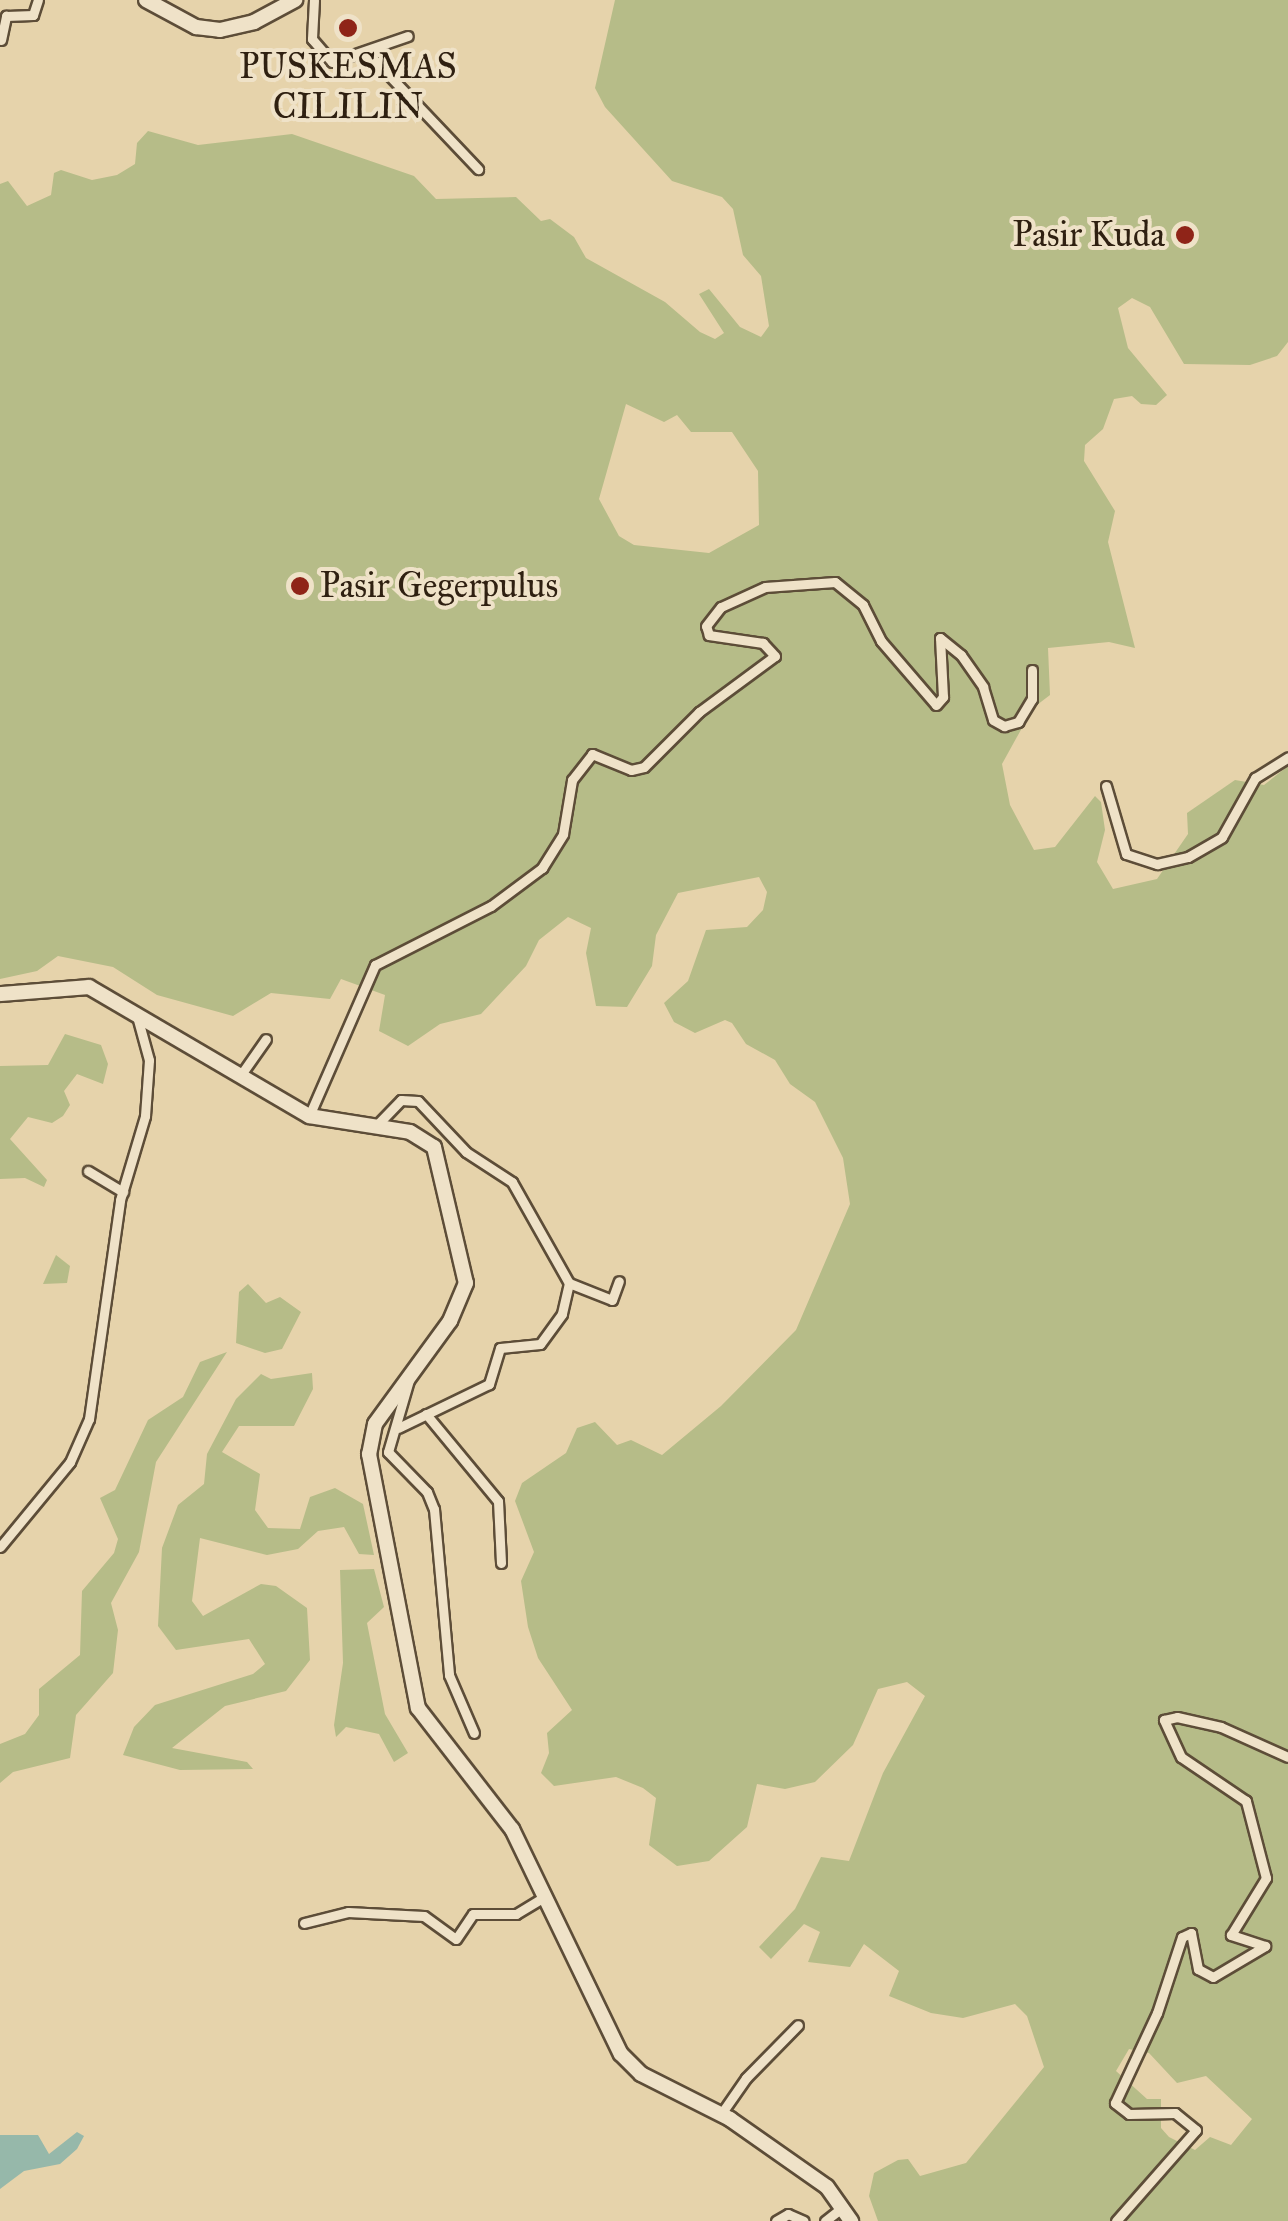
<!DOCTYPE html>
<style>
body{margin:0}
#map{position:relative;width:1288px;height:2221px;overflow:hidden;background:#e6d3ab;font-family:"IM FELL Great Primer",serif}
div>[style]{position:absolute}
[style*='--x']{left:calc(var(--x)*1px);top:calc(var(--y)*1px);width:calc(var(--w)*1px);rotate:calc(var(--a)*1deg)}
.green>*{inset:0;background:#b6bc88}
.water>*{inset:0;background:#96b8aa}
.roads{filter:drop-shadow(2px 0 #5d4d38) drop-shadow(-2px 0 #5d4d38) drop-shadow(0 2px #5d4d38) drop-shadow(0 -2px #5d4d38)}
.minor>*{height:9px;margin:-4.5px;padding:0 4.5px;transform-origin:4.5px;border-radius:4.5px;background:#efe2c8}
.secondary>*{height:14px;margin:-7px;padding:0 7px;transform-origin:7px;border-radius:7px;background:#efe2c8}
.dots>*{width:28px;height:28px;translate:-50% -50%;box-sizing:border-box;border:5px solid #efe2c8;border-radius:50%}
span{translate:-50% -50%;white-space:nowrap;text-align:center;line-height:1.15;-webkit-text-stroke:8px #efe2c8;paint-order:stroke}
.poi-label{font-size:35px;color:#2f2011}
.right{translate:-100% -50%;text-align:right}
.left{translate:0 -50%;text-align:left}
</style>
<div id="map">
<div class="green">
<i style="clip-path:polygon(evenodd,615px 0,1288px 0,1288px 342px,1277px 356px,1250px 365px,1184px 364px,1150px 307px,1132px 298px,1118px 308px,1128px 348px,1167px 395px,1156px 405px,1141px 404px,1132px 396px,1114px 399px,1103px 429px,1085px 445px,1084px 461px,1115px 511px,1108px 542px,1135px 648px,1109px 642px,1048px 648px,1050px 695px,1033px 708px,1002px 764px,1010px 805px,1034px 850px,1055px 847px,1095px 796px,1101px 802px,1105px 830px,1097px 862px,1113px 889px,1157px 879px,1188px 834px,1187px 813px,1235px 780px,1264px 785px,1288px 766px,1288px 2221px,878px 2221px,869px 2196px,874px 2173px,898px 2160px,908px 2159px,920px 2176px,966px 2163px,1044px 2067px,1027px 2016px,1015px 2004px,963px 2018px,931px 2013px,889px 1996px,899px 1971px,864px 1944px,850px 1967px,808px 1962px,820px 1932px,804px 1924px,771px 1959px,759px 1947px,795px 1909px,821px 1857px,849px 1861px,883px 1773px,925px 1696px,907px 1682px,878px 1689px,853px 1745px,815px 1782px,785px 1789px,757px 1784px,747px 1827px,709px 1861px,677px 1866px,649px 1845px,656px 1798px,643px 1788px,616px 1777px,554px 1786px,541px 1773px,549px 1753px,547px 1733px,572px 1710px,538px 1658px,528px 1627px,521px 1581px,534px 1552px,515px 1501px,522px 1483px,566px 1453px,577px 1428px,595px 1422px,617px 1445px,631px 1440px,662px 1455px,721px 1406px,796px 1330px,850px 1204px,843px 1158px,815px 1102px,790px 1084px,775px 1060px,746px 1044px,732px 1023px,725px 1020px,695px 1033px,674px 1022px,664px 1003px,688px 981px,706px 930px,747px 927px,763px 910px,767px 892px,759px 877px,678px 893px,656px 935px,652px 966px,627px 1007px,596px 1006px,586px 953px,591px 928px,568px 917px,539px 940px,526px 966px,481px 1014px,440px 1024px,408px 1046px,379px 1031px,385px 995px,341px 979px,330px 999px,271px 993px,233px 1016px,157px 995px,113px 967px,58px 956px,37px 971px,0 979px,0 184px,8px 181px,27px 206px,51px 195px,54px 173px,61px 170px,92px 180px,117px 175px,135px 164px,137px 143px,148px 131px,198px 145px,292px 134px,414px 176px,436px 199px,516px 197px,541px 221px,550px 219px,574px 237px,586px 258px,665px 302px,700px 332px,715px 339px,724px 333px,699px 294px,709px 289px,740px 327px,761px 337px,769px 326px,761px 276px,743px 255px,733px 209px,722px 197px,672px 181px,605px 107px,595px 88px,615px 0,626px 404px,664px 422px,677px 415px,691px 432px,732px 432px,758px 471px,759px 525px,709px 553px,634px 545px,619px 536px,599px 499px,626px 404px,615px 0,1129px 2049px,1149px 2053px,1177px 2083px,1206px 2076px,1252px 2119px,1231px 2145px,1210px 2137px,1195px 2150px,1169px 2137px,1161px 2128px,1161px 2099px,1147px 2099px,1116px 2071px,1129px 2049px)"></i>
<i style="clip-path:polygon(65px 1034px,101px 1045px,108px 1064px,103px 1084px,77px 1074px,64px 1091px,70px 1105px,63px 1116px,52px 1123px,28px 1117px,10px 1139px,47px 1180px,44px 1187px,25px 1178px,0 1179px,0 1066px,48px 1065px)"></i>
<i style="clip-path:polygon(56px 1255px,70px 1266px,67px 1283px,43px 1284px)"></i>
<i style="clip-path:polygon(248px 1284px,266px 1303px,280px 1297px,301px 1312px,282px 1349px,265px 1353px,236px 1343px,239px 1292px)"></i>
<i style="clip-path:polygon(227px 1352px,156px 1462px,139px 1552px,111px 1603px,118px 1630px,113px 1673px,76px 1715px,70px 1758px,13px 1772px,0 1783px,0 1744px,25px 1734px,39px 1715px,39px 1689px,80px 1655px,82px 1591px,114px 1553px,118px 1539px,100px 1498px,115px 1490px,148px 1420px,183px 1397px,200px 1362px)"></i>
<i style="clip-path:polygon(312px 1373px,313px 1389px,294px 1426px,239px 1426px,222px 1452px,260px 1474px,255px 1510px,268px 1528px,300px 1529px,310px 1497px,335px 1488px,363px 1504px,374px 1555px,359px 1554px,344px 1527px,318px 1531px,298px 1549px,267px 1555px,200px 1538px,192px 1601px,203px 1616px,261px 1584px,276px 1586px,307px 1608px,310px 1660px,286px 1691px,225px 1706px,172px 1748px,247px 1762px,253px 1769px,180px 1770px,123px 1755px,134px 1727px,155px 1705px,253px 1674px,265px 1664px,249px 1639px,176px 1650px,158px 1626px,162px 1548px,178px 1505px,204px 1484px,207px 1454px,236px 1399px,261px 1374px,271px 1379px)"></i>
<i style="clip-path:polygon(374px 1569px,384px 1607px,367px 1623px,385px 1714px,408px 1753px,394px 1762px,379px 1734px,346px 1727px,336px 1737px,334px 1725px,343px 1663px,340px 1570px)"></i>
</div>
<div class="water">
<i style="clip-path:polygon(77px 2132px,84px 2136px,77px 2149px,60px 2164px,24px 2171px,0 2189px,0 2135px,38px 2135px,49px 2154px)"></i>
</div>
<div class="roads">
<div class="minor">
<i style="--x:314;--y:0;--w:39;--a:93"></i>
<i style="--x:312;--y:39;--w:30;--a:49"></i>
<i style="--x:332;--y:62;--w:80;--a:-18.9"></i>
<i style="--x:1;--y:40;--w:25;--a:-78"></i>
<i style="--x:6;--y:16;--w:27;--a:-2"></i>
<i style="--x:33;--y:15;--w:16;--a:-72"></i>
<i style="--x:366;--y:51;--w:163;--a:46.5"></i>
<i style="--x:1106;--y:786;--w:71;--a:73.6"></i>
<i style="--x:1126;--y:854;--w:33;--a:18"></i>
<i style="--x:1157;--y:864;--w:32;--a:-13"></i>
<i style="--x:1188;--y:857;--w:39;--a:-30"></i>
<i style="--x:1222;--y:837;--w:68;--a:-60.8"></i>
<i style="--x:1255;--y:778;--w:39;--a:-32"></i>
<i style="--x:240;--y:1076;--w:45;--a:-54.9"></i>
<i style="--x:309;--y:1116;--w:165;--a:-66.4"></i>
<i style="--x:375;--y:965;--w:130;--a:-27"></i>
<i style="--x:491;--y:906;--w:64;--a:-36.7"></i>
<i style="--x:542;--y:868;--w:40;--a:-58"></i>
<i style="--x:563;--y:834;--w:55;--a:-80.5"></i>
<i style="--x:572;--y:780;--w:33;--a:-52"></i>
<i style="--x:592;--y:754;--w:42;--a:22.3"></i>
<i style="--x:631;--y:770;--w:13;--a:-13"></i>
<i style="--x:644;--y:767;--w:78;--a:-45"></i>
<i style="--x:699;--y:712;--w:94;--a:-36.4"></i>
<i style="--x:775;--y:656;--w:18;--a:-133"></i>
<i style="--x:763;--y:643;--w:55;--a:-171.6"></i>
<i style="--x:709;--y:635;--w:9;--a:-108"></i>
<i style="--x:706;--y:626;--w:24;--a:-52"></i>
<i style="--x:721;--y:607;--w:48;--a:-24.4"></i>
<i style="--x:765;--y:587;--w:70;--a:-4.1"></i>
<i style="--x:835;--y:582;--w:36;--a:39"></i>
<i style="--x:863;--y:605;--w:40;--a:63.4"></i>
<i style="--x:881;--y:641;--w:84;--a:49.3"></i>
<i style="--x:936;--y:705;--w:11;--a:-49"></i>
<i style="--x:943;--y:697;--w:59;--a:-92.9"></i>
<i style="--x:940;--y:638;--w:27;--a:39"></i>
<i style="--x:961;--y:655;--w:39;--a:55"></i>
<i style="--x:983;--y:687;--w:34;--a:73"></i>
<i style="--x:993;--y:720;--w:13;--a:29"></i>
<i style="--x:1004;--y:726;--w:15;--a:-16"></i>
<i style="--x:1018;--y:722;--w:27;--a:-59"></i>
<i style="--x:1032;--y:699;--w:29;--a:-90"></i>
<i style="--x:374;--y:1128;--w:39;--a:-46"></i>
<i style="--x:401;--y:1100;--w:17;--a:3"></i>
<i style="--x:418;--y:1101;--w:70;--a:46.7"></i>
<i style="--x:466;--y:1152;--w:55;--a:33.1"></i>
<i style="--x:512;--y:1182;--w:116;--a:60.6"></i>
<i style="--x:569;--y:1283;--w:32;--a:103"></i>
<i style="--x:562;--y:1314;--w:37;--a:126"></i>
<i style="--x:540;--y:1344;--w:40;--a:174.3"></i>
<i style="--x:500;--y:1348;--w:38;--a:107"></i>
<i style="--x:489;--y:1384;--w:101;--a:154.2"></i>
<i style="--x:88;--y:1171;--w:41;--a:31"></i>
<i style="--x:569;--y:1283;--w:46;--a:21.6"></i>
<i style="--x:612;--y:1300;--w:20;--a:-70"></i>
<i style="--x:409;--y:1380;--w:75;--a:106.3"></i>
<i style="--x:388;--y:1452;--w:56;--a:45.7"></i>
<i style="--x:427;--y:1492;--w:18;--a:68"></i>
<i style="--x:434;--y:1509;--w:167;--a:84.8"></i>
<i style="--x:449;--y:1675;--w:63;--a:66.7"></i>
<i style="--x:426;--y:1414;--w:113;--a:50.4"></i>
<i style="--x:498;--y:1501;--w:62;--a:87.2"></i>
<i style="--x:0;--y:1547;--w:110;--a:-50.5"></i>
<i style="--x:70;--y:1462;--w:47;--a:-66.2"></i>
<i style="--x:89;--y:1419;--w:221;--a:-81.9"></i>
<i style="--x:120;--y:1200;--w:88;--a:-73.4"></i>
<i style="--x:145;--y:1116;--w:56;--a:-85.9"></i>
<i style="--x:149;--y:1060;--w:46;--a:-105.3"></i>
<i style="--x:304;--y:1923;--w:45;--a:-14"></i>
<i style="--x:348;--y:1912;--w:76;--a:3"></i>
<i style="--x:424;--y:1916;--w:39;--a:36"></i>
<i style="--x:456;--y:1939;--w:30;--a:-56"></i>
<i style="--x:473;--y:1914;--w:43;--a:0"></i>
<i style="--x:516;--y:1914;--w:35;--a:-31"></i>
<i style="--x:721;--y:2114;--w:44;--a:-55.2"></i>
<i style="--x:746;--y:2078;--w:74;--a:-45.5"></i>
<i style="--x:776;--y:2221;--w:14;--a:-30"></i>
<i style="--x:788;--y:2214;--w:17;--a:24"></i>
<i style="--x:825;--y:2221;--w:23;--a:-38"></i>
<i style="--x:1116;--y:2221;--w:121;--a:-48.7"></i>
<i style="--x:1196;--y:2130;--w:27;--a:-141"></i>
<i style="--x:1175;--y:2113;--w:46;--a:178.8"></i>
<i style="--x:1129;--y:2114;--w:18;--a:-142"></i>
<i style="--x:1115;--y:2103;--w:99;--a:-65"></i>
<i style="--x:1157;--y:2013;--w:80;--a:-71.8"></i>
<i style="--x:1182;--y:1937;--w:10;--a:-24"></i>
<i style="--x:1191;--y:1933;--w:37;--a:79"></i>
<i style="--x:1198;--y:1969;--w:17;--a:28"></i>
<i style="--x:1213;--y:1977;--w:61;--a:-30.8"></i>
<i style="--x:1265;--y:1946;--w:36;--a:-162"></i>
<i style="--x:1231;--y:1935;--w:67;--a:-58.4"></i>
<i style="--x:1266;--y:1878;--w:80;--a:-104.6"></i>
<i style="--x:1246;--y:1801;--w:78;--a:-145.9"></i>
<i style="--x:1181;--y:1757;--w:41;--a:-114.7"></i>
<i style="--x:1164;--y:1720;--w:13;--a:-13"></i>
<i style="--x:1177;--y:1717;--w:45;--a:12.8"></i>
<i style="--x:1221;--y:1727;--w:73;--a:24.1"></i>
</div>
<div class="secondary">
<i style="--x:146;--y:0;--w:57;--a:28.4"></i>
<i style="--x:196;--y:27;--w:24;--a:7"></i>
<i style="--x:220;--y:30;--w:35;--a:-13"></i>
<i style="--x:254;--y:22;--w:47;--a:-28.2"></i>
<i style="--x:0;--y:994;--w:89;--a:-4.5"></i>
<i style="--x:89;--y:987;--w:255;--a:30.4"></i>
<i style="--x:309;--y:1116;--w:102;--a:9"></i>
<i style="--x:410;--y:1132;--w:28;--a:32"></i>
<i style="--x:434;--y:1147;--w:140;--a:76.8"></i>
<i style="--x:466;--y:1283;--w:41;--a:112.8"></i>
<i style="--x:450;--y:1321;--w:127;--a:126.1"></i>
<i style="--x:375;--y:1424;--w:31;--a:101"></i>
<i style="--x:369;--y:1454;--w:259;--a:79.1"></i>
<i style="--x:418;--y:1708;--w:153;--a:52.2"></i>
<i style="--x:512;--y:1829;--w:250;--a:64.2"></i>
<i style="--x:621;--y:2054;--w:28;--a:45"></i>
<i style="--x:641;--y:2074;--w:100;--a:26.8"></i>
<i style="--x:730;--y:2119;--w:118;--a:35"></i>
<i style="--x:827;--y:2187;--w:42;--a:54.8"></i>
</div>
</div>
<div class="dots">
<i style="left:348px;top:28px;background:#8f2418"></i>
<i style="left:1185px;top:235px;background:#8f2418"></i>
<i style="left:300px;top:586px;background:#8f2418"></i>
</div>
<div class="poi-label">
<span style="left:348px;top:87px">PUSKESMAS<br>CILILIN</span>
<span class="right" style="left:1165px;top:235px">Pasir Kuda</span>
<span class="left" style="left:320px;top:586px">Pasir Gegerpulus</span>
</div>
</div>
